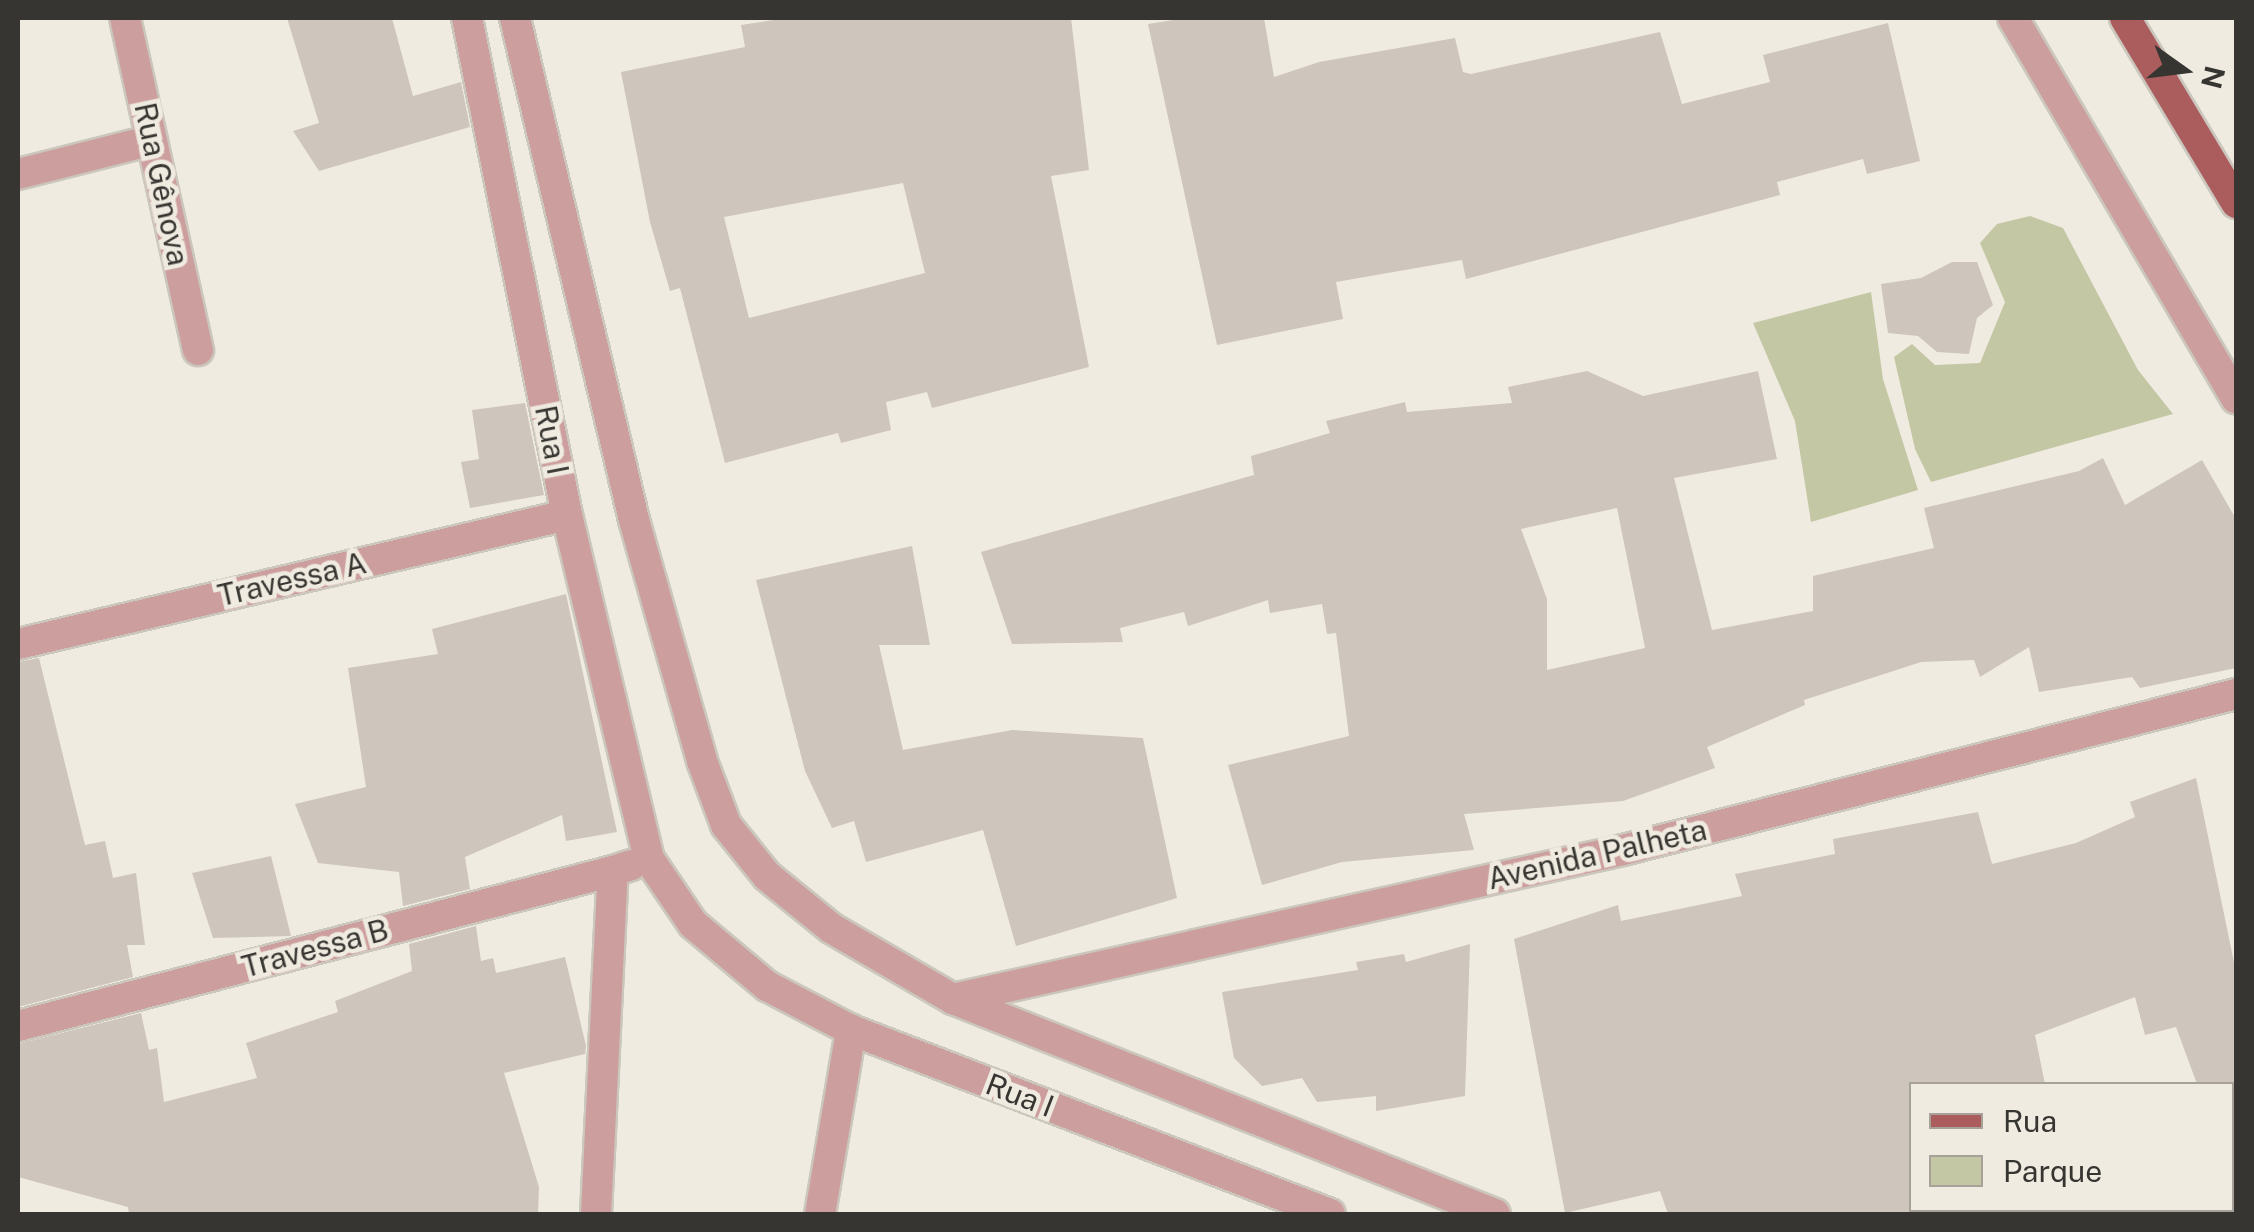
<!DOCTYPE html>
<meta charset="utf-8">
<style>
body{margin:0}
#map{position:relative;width:2254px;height:1232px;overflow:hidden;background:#f0ebe0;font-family:"Public Sans",sans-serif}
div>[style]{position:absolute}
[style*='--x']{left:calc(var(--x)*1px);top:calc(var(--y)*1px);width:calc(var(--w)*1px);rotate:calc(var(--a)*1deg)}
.green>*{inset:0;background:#c4c7a4}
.building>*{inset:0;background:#cec5bc}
.roads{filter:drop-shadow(2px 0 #cbc7bd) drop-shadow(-2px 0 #cbc7bd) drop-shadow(0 2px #cbc7bd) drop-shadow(0 -2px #cbc7bd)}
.street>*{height:30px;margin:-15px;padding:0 15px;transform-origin:15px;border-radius:15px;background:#cc9f9e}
.primary>*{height:30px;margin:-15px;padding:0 15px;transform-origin:15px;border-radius:15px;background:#ab5d5e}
span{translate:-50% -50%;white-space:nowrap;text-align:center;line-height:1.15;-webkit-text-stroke:9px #f0ebe0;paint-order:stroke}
.street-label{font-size:30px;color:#373531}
.frame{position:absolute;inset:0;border:20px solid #373531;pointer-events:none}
.legend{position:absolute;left:1909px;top:1082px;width:325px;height:130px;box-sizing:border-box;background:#f0ebe0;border:2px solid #a6a29a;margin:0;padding:12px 18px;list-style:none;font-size:30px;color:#373531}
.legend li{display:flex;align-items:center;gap:20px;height:50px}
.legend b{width:50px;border:2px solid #a6a29a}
.north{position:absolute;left:2134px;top:20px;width:100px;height:100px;-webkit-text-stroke:8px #f0ebe0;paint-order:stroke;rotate:104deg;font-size:28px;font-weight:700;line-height:40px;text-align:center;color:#373531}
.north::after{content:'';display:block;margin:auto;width:35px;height:45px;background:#373531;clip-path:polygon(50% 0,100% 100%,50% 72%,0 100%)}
</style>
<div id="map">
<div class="green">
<i style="clip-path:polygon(2030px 216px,2063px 228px,2138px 370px,2173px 414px,1931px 482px,1915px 449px,1894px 357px,1912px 344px,1935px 365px,1980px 363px,2005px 302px,1980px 243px,1997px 224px)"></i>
<i style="clip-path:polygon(1871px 292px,1883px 379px,1918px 490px,1811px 522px,1795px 421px,1753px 323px)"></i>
</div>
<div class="building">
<i style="clip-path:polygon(287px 18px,392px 18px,413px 96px,461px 82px,470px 127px,319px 171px,293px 131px,319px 123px)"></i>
<i style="clip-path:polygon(evenodd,787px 18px,1071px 18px,1089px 170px,1051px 176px,1089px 367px,932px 408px,927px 392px,886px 402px,891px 430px,841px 443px,838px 433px,725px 463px,680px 288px,670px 291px,650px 222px,621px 72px,745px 47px,741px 25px,787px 18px,903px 183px,925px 273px,749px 318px,724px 217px,903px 183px)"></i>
<i style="clip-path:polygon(1186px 18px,1264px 18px,1274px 77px,1319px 62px,1455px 38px,1463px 72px,1471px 74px,1660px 32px,1682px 104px,1770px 82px,1763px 55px,1888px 23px,1920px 161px,1867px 174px,1863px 159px,1777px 182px,1780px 195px,1466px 279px,1462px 260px,1336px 282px,1343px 319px,1217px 345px,1148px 24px)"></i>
<i style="clip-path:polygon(1952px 262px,1977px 262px,1993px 305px,1977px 318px,1969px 354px,1937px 352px,1918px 336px,1888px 333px,1881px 284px,1921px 278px)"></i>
<i style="clip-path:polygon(evenodd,1587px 371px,1643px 396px,1758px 371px,1777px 459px,1674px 478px,1712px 630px,1813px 611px,1813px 576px,1934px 548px,1924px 508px,2079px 471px,2103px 458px,2125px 505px,2202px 460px,2236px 519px,2236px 668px,2140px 688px,2132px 677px,2039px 692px,2029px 647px,1980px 677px,1974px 660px,1921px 662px,1804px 700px,1805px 705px,1707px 747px,1715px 768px,1623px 801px,1464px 814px,1474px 850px,1342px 862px,1262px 885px,1228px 765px,1349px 736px,1336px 633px,1327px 634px,1322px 604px,1270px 613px,1268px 600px,1188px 626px,1184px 612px,1120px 628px,1123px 642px,1012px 644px,981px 552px,1254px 475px,1251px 456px,1330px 433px,1326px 421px,1405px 402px,1407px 412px,1512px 403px,1508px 387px,1587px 371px,1617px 508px,1645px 648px,1547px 670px,1547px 599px,1521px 529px,1617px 508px)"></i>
<i style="clip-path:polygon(525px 403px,544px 495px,470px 508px,461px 462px,479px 459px,472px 410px)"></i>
<i style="clip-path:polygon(912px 546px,930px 645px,879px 645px,903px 750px,1012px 730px,1143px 738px,1177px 898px,1016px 946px,983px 830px,866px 862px,854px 821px,832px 828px,805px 771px,756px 580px)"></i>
<i style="clip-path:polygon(566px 594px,617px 832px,566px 841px,562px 815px,465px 857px,470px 889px,403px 906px,399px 872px,318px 863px,295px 804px,366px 787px,348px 668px,438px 654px,432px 629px)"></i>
<i style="clip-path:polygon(39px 658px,85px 845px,105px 841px,113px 878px,136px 873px,145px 945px,127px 945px,133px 977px,18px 1007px,18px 662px)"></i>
<i style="clip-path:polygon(2196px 778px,2236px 972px,2236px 1084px,2197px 1084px,2176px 1027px,2145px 1035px,2135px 997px,2035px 1035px,2045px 1084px,1912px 1084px,1912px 1214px,1668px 1214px,1660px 1191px,1565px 1213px,1514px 939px,1618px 905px,1621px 921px,1742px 896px,1735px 874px,1835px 854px,1833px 839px,1978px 812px,1992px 864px,2076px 843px,2135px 817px,2130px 802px)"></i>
<i style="clip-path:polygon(271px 856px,291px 936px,213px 938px,192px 873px)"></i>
<i style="clip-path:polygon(476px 926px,481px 961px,493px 958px,496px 973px,565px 957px,586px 1046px,585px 1054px,504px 1073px,539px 1187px,538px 1214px,129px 1214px,128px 1207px,18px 1177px,18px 1044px,141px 1013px,149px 1050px,157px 1048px,164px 1102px,257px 1078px,246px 1043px,338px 1012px,335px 1001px,412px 971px,409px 944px)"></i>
<i style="clip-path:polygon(1470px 944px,1465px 1096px,1376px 1111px,1376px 1096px,1317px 1102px,1302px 1078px,1262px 1086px,1234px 1058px,1222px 992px,1358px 970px,1356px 962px,1404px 954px,1406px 962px)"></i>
</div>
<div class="roads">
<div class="street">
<i style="--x:125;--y:18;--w:340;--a:77.6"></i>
<i style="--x:467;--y:18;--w:507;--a:78.62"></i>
<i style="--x:567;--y:515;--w:354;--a:76.6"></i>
<i style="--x:649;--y:859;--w:78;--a:55.9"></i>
<i style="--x:693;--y:924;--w:97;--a:40"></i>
<i style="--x:767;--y:986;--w:95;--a:27.6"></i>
<i style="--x:851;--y:1030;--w:513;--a:21.01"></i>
<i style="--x:515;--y:18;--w:516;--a:76.66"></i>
<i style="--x:634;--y:520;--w:250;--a:74.2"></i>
<i style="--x:702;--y:761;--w:68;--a:69.4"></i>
<i style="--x:726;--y:825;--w:65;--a:51.2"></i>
<i style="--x:767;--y:876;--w:82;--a:39.1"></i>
<i style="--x:831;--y:928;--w:141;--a:30.2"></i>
<i style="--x:953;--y:999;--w:583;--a:21.64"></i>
<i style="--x:2013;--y:18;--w:441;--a:59.6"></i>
<i style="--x:18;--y:174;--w:138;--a:-14.2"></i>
<i style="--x:18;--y:644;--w:564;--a:-13.22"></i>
<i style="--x:953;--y:999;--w:686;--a:-12.54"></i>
<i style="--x:1623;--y:850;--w:633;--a:-14.28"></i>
<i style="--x:18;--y:1026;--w:615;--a:-14.6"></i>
<i style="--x:596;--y:1214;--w:343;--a:-87.2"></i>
<i style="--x:613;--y:871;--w:19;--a:-18"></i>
<i style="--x:820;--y:1214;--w:187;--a:-80.4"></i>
</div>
<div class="primary">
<i style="--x:2125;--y:18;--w:216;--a:59"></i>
</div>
</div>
<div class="street-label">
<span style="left:162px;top:184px;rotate:78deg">Rua Gênova</span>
<span style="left:552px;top:440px;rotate:79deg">Rua I</span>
<span style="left:292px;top:579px;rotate:-13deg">Travessa A</span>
<span style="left:1597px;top:854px;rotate:-13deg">Avenida Palheta</span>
<span style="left:315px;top:948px;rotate:-15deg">Travessa B</span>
<span style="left:1020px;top:1095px;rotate:21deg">Rua I</span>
</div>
<div class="frame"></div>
<ul class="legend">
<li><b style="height:12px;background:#ab5d5e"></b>Rua</li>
<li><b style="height:28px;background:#c4c7a4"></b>Parque</li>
</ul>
<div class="north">N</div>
</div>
